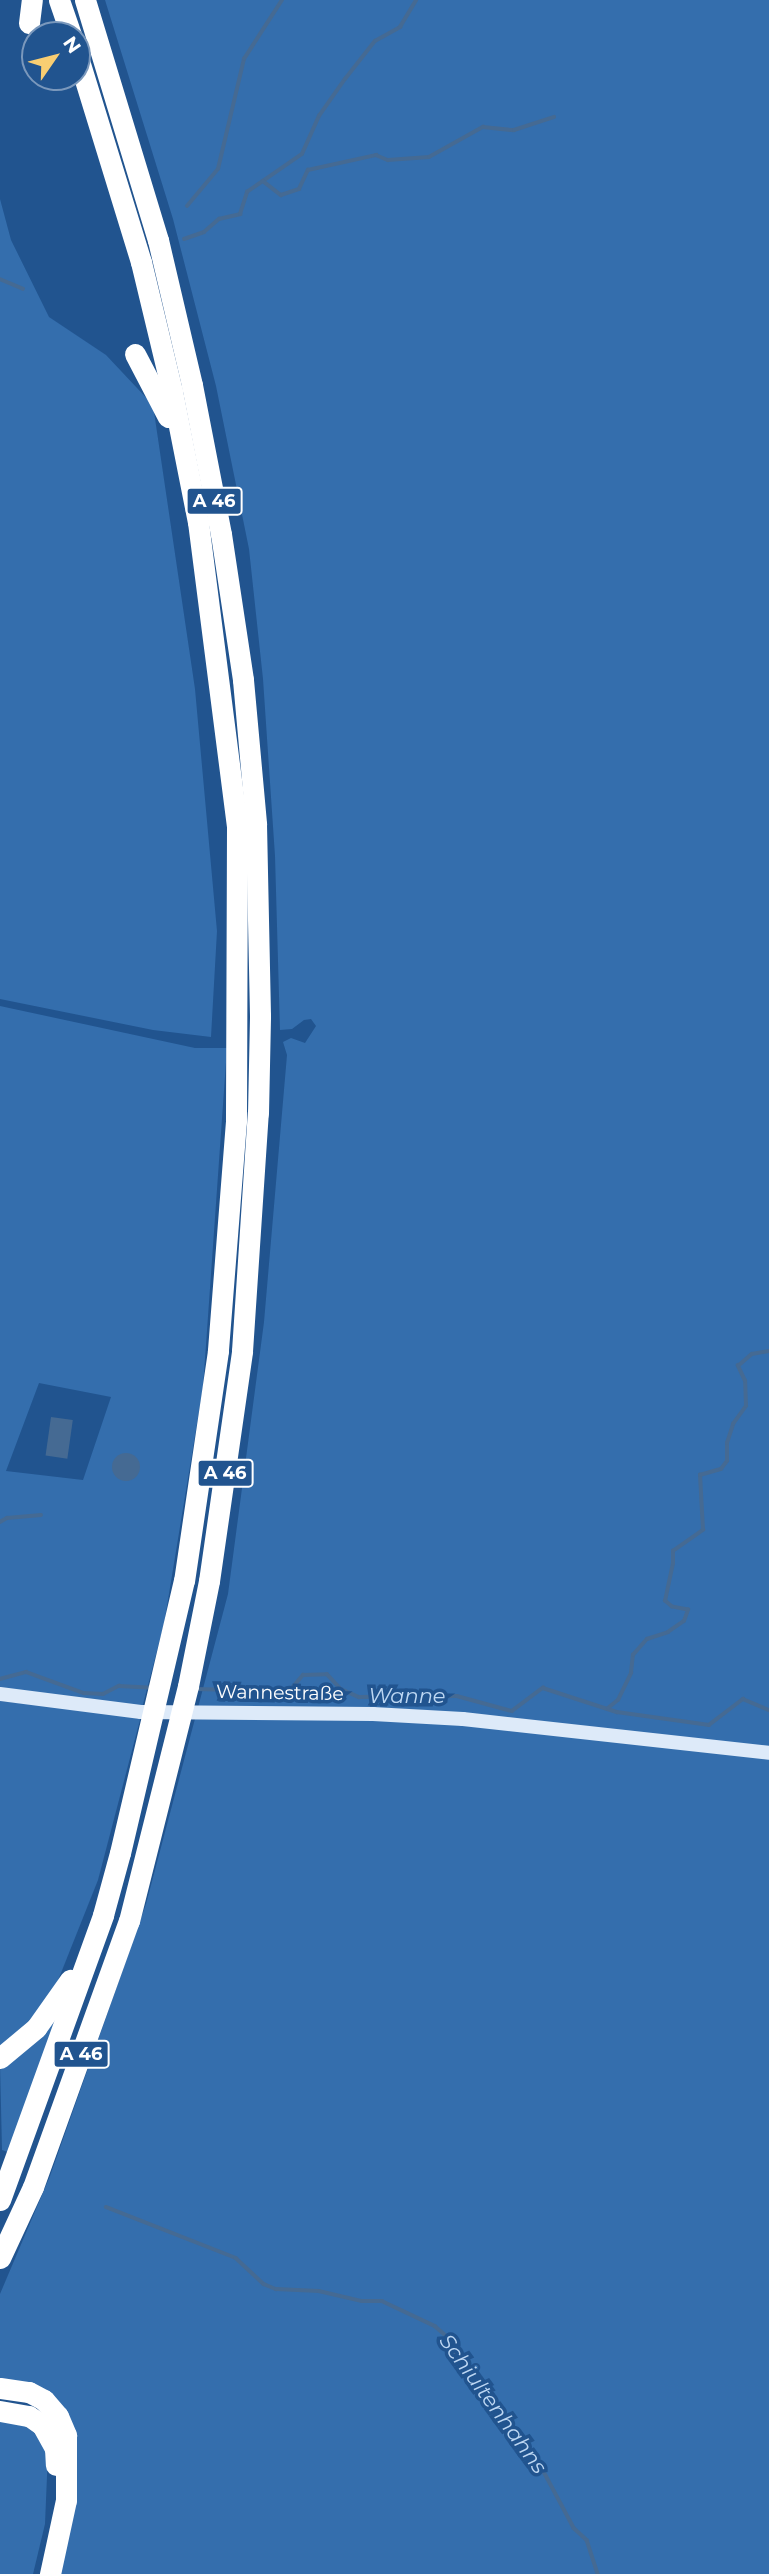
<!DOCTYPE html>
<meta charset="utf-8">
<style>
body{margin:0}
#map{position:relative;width:769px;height:2574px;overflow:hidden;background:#21548f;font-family:Montserrat,sans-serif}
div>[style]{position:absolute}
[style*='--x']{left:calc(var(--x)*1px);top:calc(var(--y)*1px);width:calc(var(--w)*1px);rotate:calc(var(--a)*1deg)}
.green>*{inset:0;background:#346ead}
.water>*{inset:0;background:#456a93;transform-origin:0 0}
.round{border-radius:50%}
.stream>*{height:3.5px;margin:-1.75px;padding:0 1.75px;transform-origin:1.75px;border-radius:1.75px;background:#456a93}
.secondary>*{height:14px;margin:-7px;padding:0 7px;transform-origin:7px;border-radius:7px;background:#ddeaf9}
.highway>*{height:21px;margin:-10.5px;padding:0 10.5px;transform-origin:10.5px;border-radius:10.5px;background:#fff}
.highway-bridge>*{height:21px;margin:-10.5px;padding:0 10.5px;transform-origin:10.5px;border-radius:10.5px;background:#fff}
span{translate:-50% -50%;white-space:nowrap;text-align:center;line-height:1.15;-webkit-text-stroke:7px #21548f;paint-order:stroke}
.shield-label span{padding:2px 5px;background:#21548f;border:2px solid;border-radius:5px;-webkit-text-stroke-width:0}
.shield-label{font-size:18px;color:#fff;font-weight:700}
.street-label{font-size:19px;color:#fff}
.water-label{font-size:21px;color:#bdd7f3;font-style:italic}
.north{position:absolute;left:21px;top:21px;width:70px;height:70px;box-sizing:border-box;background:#21548f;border:2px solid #7a98bc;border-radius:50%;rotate:55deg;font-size:19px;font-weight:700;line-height:28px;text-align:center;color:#fff}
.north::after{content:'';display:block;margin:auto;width:24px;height:32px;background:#f9ce72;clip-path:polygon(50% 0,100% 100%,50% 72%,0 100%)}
</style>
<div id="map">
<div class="green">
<i style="clip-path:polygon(105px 0,769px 0,769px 2574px,59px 2574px,67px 2420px,0 2383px,0 2294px,50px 2176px,146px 1904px,228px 1594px,264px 1322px,287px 1055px,283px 1042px,291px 1038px,305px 1043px,316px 1026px,311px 1019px,304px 1020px,292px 1029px,280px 1030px,275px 856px,263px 679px,249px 549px,216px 386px,173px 219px)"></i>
<i style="clip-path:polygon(0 199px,11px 240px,49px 317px,106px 355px,153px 405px,195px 689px,217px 931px,211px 1037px,153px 1030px,0 999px)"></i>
<i style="clip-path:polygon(evenodd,0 1006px,195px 1048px,227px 1048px,203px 1387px,164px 1624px,142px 1708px,0 1688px,0 1006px,39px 1383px,111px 1397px,83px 1480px,6px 1471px,39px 1383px)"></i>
<i style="clip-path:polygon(0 1701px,141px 1716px,98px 1880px,55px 1988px,30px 2020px,0 2047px)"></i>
<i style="clip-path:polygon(61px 2002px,10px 2153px,2px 2150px,0 2063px)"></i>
<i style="clip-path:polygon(0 2419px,18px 2421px,36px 2434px,48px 2452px,45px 2524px,33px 2574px,0 2574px)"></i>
</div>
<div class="water">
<i style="left:51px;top:1417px;width:22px;height:39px;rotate:8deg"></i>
<i class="round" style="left:112px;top:1453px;width:28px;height:28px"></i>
</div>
<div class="stream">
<i style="--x:263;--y:181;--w:47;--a:-34.7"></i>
<i style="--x:302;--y:154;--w:42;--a:-65.9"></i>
<i style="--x:319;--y:116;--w:45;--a:-54.9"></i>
<i style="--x:345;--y:79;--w:48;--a:-51.7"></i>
<i style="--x:375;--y:41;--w:29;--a:-29"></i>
<i style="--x:400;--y:27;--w:31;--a:-59"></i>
<i style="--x:187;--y:206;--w:48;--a:-50"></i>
<i style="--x:218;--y:169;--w:113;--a:-76.7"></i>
<i style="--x:244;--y:59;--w:70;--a:-57.2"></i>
<i style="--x:184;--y:239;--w:21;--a:-19"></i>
<i style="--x:204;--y:232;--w:20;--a:-41"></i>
<i style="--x:219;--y:219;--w:22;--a:-13"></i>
<i style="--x:240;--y:214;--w:23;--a:-72"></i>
<i style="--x:247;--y:192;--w:19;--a:-35"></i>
<i style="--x:263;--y:181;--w:23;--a:38"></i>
<i style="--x:281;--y:195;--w:19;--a:-18"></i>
<i style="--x:299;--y:189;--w:21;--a:-65"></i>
<i style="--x:308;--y:170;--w:70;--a:-12.4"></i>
<i style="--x:376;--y:155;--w:13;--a:23"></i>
<i style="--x:388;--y:160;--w:41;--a:-4.2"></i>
<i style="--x:429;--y:157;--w:62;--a:-29.1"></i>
<i style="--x:483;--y:127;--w:31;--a:6"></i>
<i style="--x:514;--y:130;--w:42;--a:-18"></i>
<i style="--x:0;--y:279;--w:25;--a:23"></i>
<i style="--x:0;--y:1522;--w:8;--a:-30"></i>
<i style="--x:7;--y:1518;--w:34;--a:-5"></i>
<i style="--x:0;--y:1679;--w:27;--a:-15"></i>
<i style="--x:26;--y:1672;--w:62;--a:19.9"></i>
<i style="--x:84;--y:1693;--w:19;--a:3"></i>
<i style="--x:103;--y:1694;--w:18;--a:-27"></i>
<i style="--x:119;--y:1686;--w:33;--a:3"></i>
<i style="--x:195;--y:1689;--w:76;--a:1.5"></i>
<i style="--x:271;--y:1691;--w:21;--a:-8"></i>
<i style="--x:292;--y:1688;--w:17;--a:-50"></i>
<i style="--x:303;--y:1675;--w:24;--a:-2"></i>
<i style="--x:327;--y:1674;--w:21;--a:47"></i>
<i style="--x:341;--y:1689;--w:20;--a:24"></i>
<i style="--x:359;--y:1697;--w:98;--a:-0.6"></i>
<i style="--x:457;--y:1696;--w:57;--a:15.3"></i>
<i style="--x:512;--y:1711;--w:39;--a:-37"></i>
<i style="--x:543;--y:1688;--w:78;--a:18"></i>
<i style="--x:617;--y:1712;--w:93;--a:8"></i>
<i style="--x:709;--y:1725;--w:43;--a:-37.4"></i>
<i style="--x:743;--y:1699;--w:28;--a:23"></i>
<i style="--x:608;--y:1708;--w:13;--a:-39"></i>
<i style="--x:618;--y:1700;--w:30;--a:-64"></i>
<i style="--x:631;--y:1673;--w:18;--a:-84"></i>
<i style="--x:633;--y:1655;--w:21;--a:-49"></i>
<i style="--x:647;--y:1639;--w:22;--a:-18"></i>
<i style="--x:668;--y:1632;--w:19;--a:-35"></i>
<i style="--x:684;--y:1621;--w:12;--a:-70"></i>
<i style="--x:688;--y:1610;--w:16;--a:-169"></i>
<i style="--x:672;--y:1607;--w:9;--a:-139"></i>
<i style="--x:665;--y:1601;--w:38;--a:-78"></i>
<i style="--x:673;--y:1564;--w:13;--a:-90"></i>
<i style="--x:673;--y:1551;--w:37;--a:-35"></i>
<i style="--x:703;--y:1530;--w:55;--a:-93.1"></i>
<i style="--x:700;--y:1475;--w:22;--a:-16"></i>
<i style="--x:721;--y:1469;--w:10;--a:-53"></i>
<i style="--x:727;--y:1461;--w:18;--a:-90"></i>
<i style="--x:727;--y:1443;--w:20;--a:-72"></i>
<i style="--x:733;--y:1424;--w:22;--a:-54"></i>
<i style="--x:746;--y:1406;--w:25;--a:-92"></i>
<i style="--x:745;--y:1381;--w:17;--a:-115"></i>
<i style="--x:738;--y:1366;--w:18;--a:-41"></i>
<i style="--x:752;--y:1354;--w:17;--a:-10"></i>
<i style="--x:106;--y:2207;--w:140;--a:21.4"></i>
<i style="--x:236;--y:2258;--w:38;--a:43"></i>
<i style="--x:264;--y:2284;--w:13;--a:23"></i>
<i style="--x:276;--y:2289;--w:43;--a:2.7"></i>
<i style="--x:319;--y:2291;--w:44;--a:13.1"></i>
<i style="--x:362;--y:2301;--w:20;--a:0"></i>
<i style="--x:382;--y:2301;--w:59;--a:25.3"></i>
<i style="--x:435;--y:2326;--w:18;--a:41"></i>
<i style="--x:449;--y:2338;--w:34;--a:64"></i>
<i style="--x:464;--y:2369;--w:36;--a:42"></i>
<i style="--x:491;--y:2393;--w:60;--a:58.7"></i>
<i style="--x:522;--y:2444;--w:15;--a:37"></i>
<i style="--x:534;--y:2453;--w:85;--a:61.9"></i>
<i style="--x:574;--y:2528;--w:18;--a:43"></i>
<i style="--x:587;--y:2540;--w:36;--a:72"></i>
</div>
<div class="secondary">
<i style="--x:0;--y:1694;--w:142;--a:7.3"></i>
<i style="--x:141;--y:1712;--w:232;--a:0.5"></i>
<i style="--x:373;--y:1714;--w:90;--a:3.2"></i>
<i style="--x:463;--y:1719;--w:308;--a:6.3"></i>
</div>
<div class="highway">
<i style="--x:59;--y:0;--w:37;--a:71"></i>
<i style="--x:85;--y:0;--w:251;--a:73.1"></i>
<i style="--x:158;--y:240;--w:149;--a:76.8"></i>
<i style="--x:192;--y:385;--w:152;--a:79"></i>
<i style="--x:221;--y:534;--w:148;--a:81.4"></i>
<i style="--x:243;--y:680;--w:145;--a:84.8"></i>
<i style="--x:256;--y:824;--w:192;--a:88.8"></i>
<i style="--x:29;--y:23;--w:23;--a:-83"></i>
<i style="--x:77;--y:54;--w:218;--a:72.9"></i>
<i style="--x:141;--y:262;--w:133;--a:76.5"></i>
<i style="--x:172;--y:391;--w:134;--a:78.8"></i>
<i style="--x:198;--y:522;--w:308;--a:82.7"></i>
<i style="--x:237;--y:828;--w:293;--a:90.2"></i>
<i style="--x:236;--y:1121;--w:231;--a:94.5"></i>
<i style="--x:218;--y:1351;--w:232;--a:98.4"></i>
<i style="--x:135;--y:354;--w:71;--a:62.4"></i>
<i style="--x:0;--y:2058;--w:47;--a:-39.8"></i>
<i style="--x:36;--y:2028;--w:59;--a:-54.7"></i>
<i style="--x:0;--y:2200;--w:303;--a:-70.1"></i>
<i style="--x:103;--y:1915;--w:64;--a:-74.7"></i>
<i style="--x:0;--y:2258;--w:78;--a:-65.1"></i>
<i style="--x:33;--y:2187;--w:283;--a:-70.2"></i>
<i style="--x:0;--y:2388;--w:29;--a:8"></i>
<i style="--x:29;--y:2392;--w:17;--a:28"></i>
<i style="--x:44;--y:2400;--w:21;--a:49"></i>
<i style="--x:58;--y:2416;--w:21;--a:67"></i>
<i style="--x:66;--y:2435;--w:65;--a:90"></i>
<i style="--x:66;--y:2500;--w:76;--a:102.2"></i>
<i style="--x:0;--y:2411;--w:29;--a:10"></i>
<i style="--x:29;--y:2416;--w:16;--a:35"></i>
<i style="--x:42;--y:2425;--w:26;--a:61"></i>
<i style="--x:55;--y:2448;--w:17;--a:87"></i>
</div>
<div class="highway-bridge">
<i style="--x:120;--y:1853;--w:280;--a:-76.8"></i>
<i style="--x:129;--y:1921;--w:242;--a:-75.9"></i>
<i style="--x:188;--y:1686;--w:107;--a:-78.7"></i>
<i style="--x:209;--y:1581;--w:232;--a:-81.8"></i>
<i style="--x:242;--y:1351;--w:239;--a:-86.2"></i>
<i style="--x:258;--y:1113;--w:97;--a:-88.8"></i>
</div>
<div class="shield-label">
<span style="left:214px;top:501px">A 46</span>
<span style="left:225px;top:1473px">A 46</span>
<span style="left:81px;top:2054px">A 46</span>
</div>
<div class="street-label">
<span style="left:280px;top:1693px;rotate:1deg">Wannestraße</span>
</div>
<div class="water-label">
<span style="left:407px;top:1696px">Wanne</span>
<span style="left:493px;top:2404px;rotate:54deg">Schiultenhahns</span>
</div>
<div class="north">N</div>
</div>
